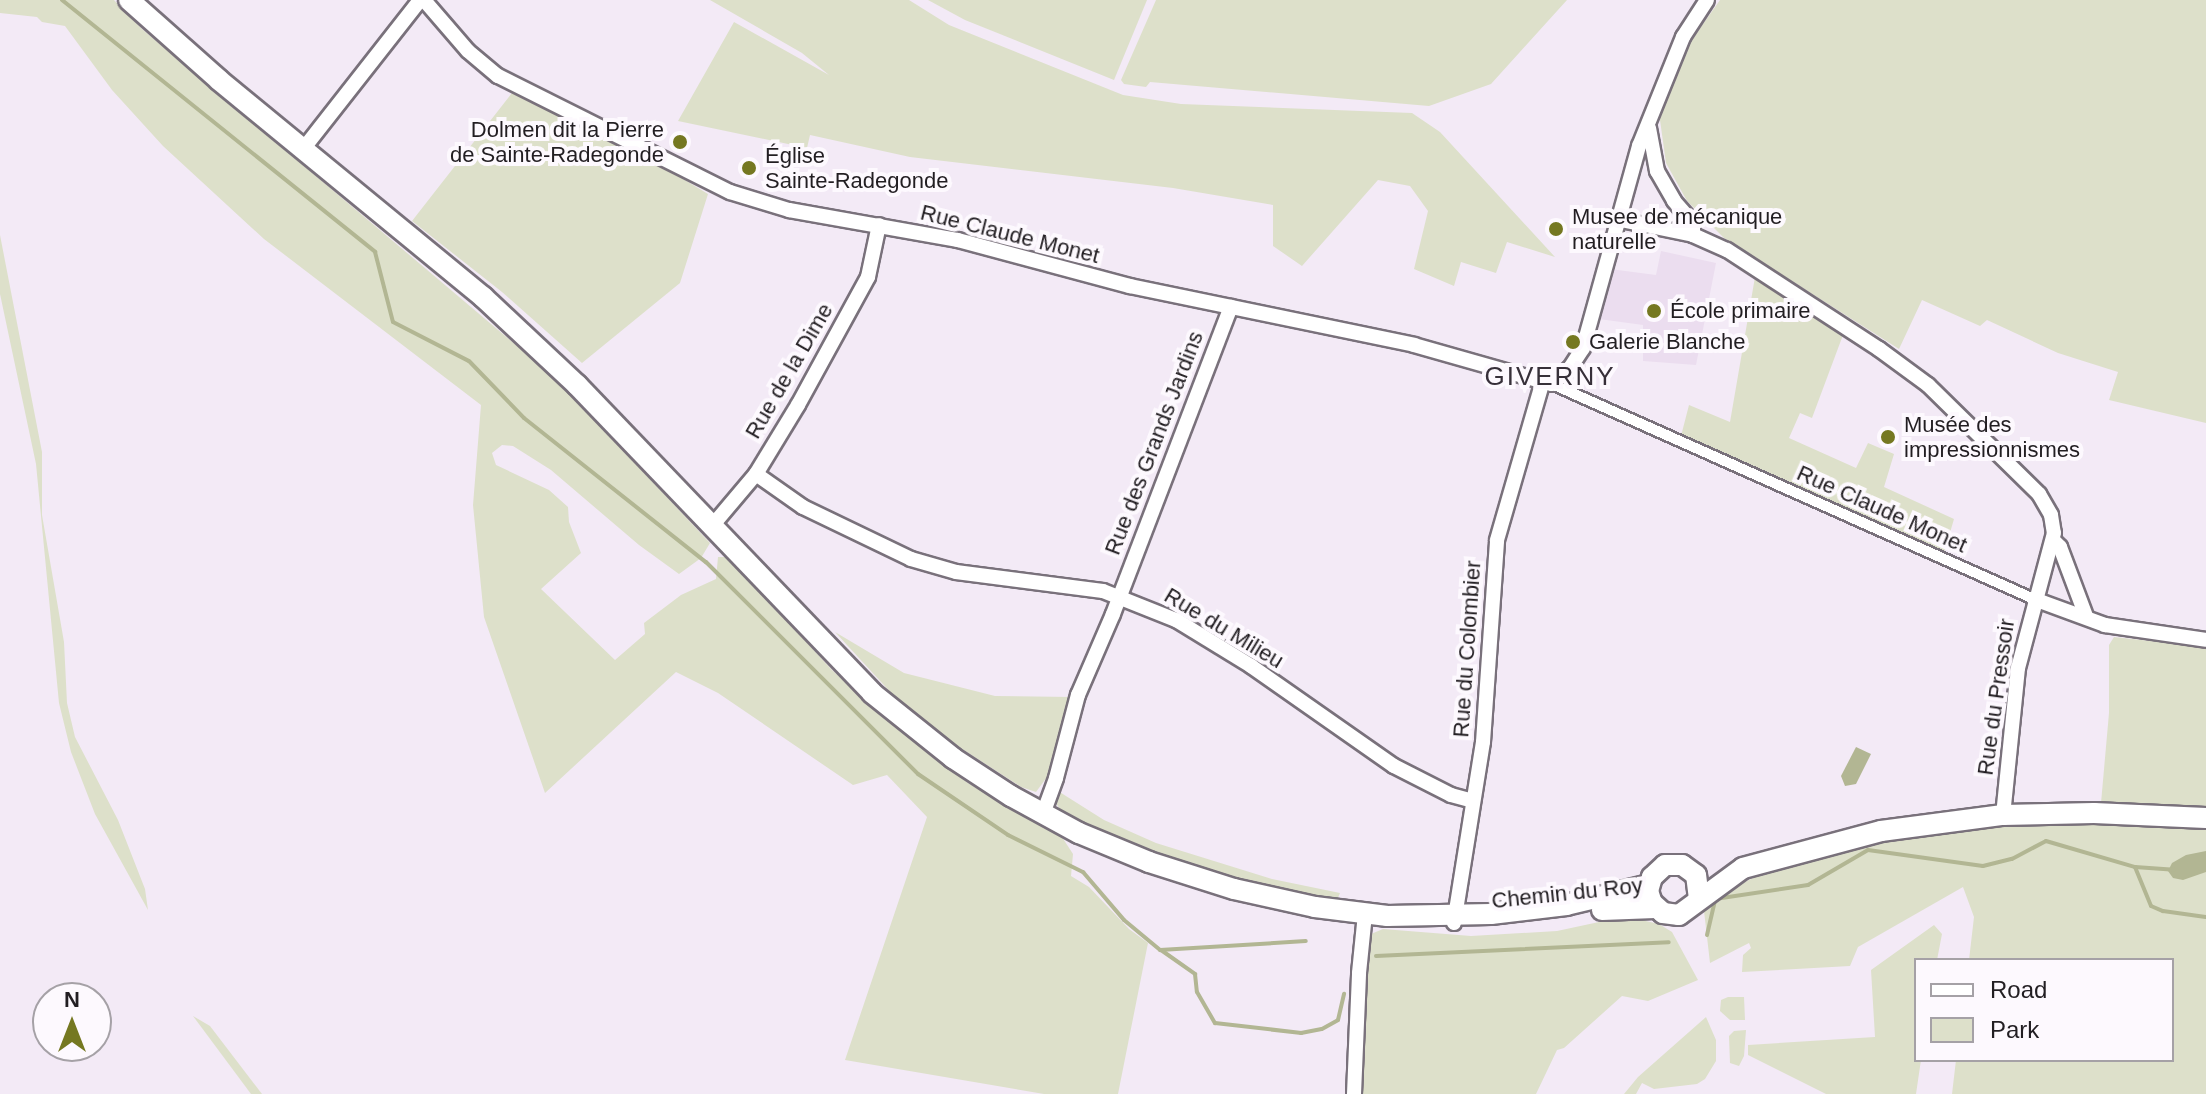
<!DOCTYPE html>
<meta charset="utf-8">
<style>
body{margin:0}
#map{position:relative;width:2206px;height:1094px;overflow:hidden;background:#f3eaf6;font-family:Arial,sans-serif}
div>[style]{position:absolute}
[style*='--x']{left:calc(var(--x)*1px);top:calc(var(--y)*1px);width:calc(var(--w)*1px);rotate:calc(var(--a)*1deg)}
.built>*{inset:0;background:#ebddef}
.green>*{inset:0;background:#dde0ca}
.water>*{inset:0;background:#b2b693}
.stream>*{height:4px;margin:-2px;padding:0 2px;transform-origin:2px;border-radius:2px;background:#b2b693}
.roads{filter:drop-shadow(2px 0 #79717b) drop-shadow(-2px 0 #79717b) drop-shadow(0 2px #79717b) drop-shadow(0 -2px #79717b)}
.pedestrian>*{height:10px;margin:-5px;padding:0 5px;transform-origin:5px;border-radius:5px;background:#fff}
.minor>*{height:14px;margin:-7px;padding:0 7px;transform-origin:7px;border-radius:7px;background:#fff}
.secondary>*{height:20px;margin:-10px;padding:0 10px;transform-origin:10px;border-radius:10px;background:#fff}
.dots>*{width:22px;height:22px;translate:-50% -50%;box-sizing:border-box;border:4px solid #fdf9fe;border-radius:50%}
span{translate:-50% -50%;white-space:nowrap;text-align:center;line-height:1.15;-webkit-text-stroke:8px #fdf9fe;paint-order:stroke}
.poi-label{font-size:22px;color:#221e22}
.right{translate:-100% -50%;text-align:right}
.left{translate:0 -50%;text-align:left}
.street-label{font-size:22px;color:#221e22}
.quarter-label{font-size:26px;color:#373039;letter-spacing:2px}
.legend{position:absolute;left:1914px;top:958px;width:260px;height:104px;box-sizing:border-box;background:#fdf9fe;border:2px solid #a5a1a6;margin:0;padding:10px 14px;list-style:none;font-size:24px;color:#221e22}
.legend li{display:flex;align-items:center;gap:16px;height:40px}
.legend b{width:40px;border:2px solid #a5a1a6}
.north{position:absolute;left:32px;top:982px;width:80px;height:80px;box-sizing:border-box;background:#fdf9fe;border:2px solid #a5a1a6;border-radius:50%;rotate:0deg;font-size:22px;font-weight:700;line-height:32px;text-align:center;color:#221e22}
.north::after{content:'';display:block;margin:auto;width:28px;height:36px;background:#757821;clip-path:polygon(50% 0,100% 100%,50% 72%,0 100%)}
</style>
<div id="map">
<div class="built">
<i style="clip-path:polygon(1661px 251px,1716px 263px,1696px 365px,1643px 361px,1643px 325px,1599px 319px,1610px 269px,1656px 275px)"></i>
</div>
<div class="green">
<i style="clip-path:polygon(0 0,114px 0,142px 29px,555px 378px,710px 543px,701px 558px,679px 574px,639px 545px,551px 470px,513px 446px,502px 445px,492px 453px,496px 465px,549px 490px,568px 507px,569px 522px,581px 553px,541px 589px,615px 660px,645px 634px,644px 623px,681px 595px,716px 579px,718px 557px,729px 557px,832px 670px,900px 731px,968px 783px,1062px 837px,1073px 854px,1071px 876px,1089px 887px,1129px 929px,1148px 943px,1118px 1094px,1044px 1094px,845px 1060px,927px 817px,887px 775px,853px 785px,718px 693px,676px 672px,545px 793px,484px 617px,473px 505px,481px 405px,264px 239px,163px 146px,112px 90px,65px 26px,42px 22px,37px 17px,0 13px)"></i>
<i style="clip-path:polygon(710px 0,909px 0,949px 25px,1123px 95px,1181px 104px,1412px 113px,1440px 132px,1555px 257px,1507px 242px,1496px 273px,1461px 262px,1454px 286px,1414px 269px,1428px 211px,1410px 186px,1378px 180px,1302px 266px,1273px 246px,1273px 205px,1173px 188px,910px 157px,810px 135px,807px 148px,678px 121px,734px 22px,829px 75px,802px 53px)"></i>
<i style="clip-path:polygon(928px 0,1147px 0,1114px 80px,965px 20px)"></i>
<i style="clip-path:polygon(1156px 0,1567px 0,1491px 84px,1429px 106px,1150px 82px,1146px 87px,1124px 84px,1121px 80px)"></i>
<i style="clip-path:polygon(1720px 0,2206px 0,2206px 423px,2109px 400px,2118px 372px,2058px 353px,1987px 320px,1980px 326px,1922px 300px,1899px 349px,1724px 238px,1687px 201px,1666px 163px,1659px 113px,1674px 65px)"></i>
<i style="clip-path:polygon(512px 93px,614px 143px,622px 142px,708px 194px,680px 283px,582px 363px,502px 292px,412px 221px)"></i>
<i style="clip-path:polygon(0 235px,42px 452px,42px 515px,64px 642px,67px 703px,75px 737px,118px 820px,145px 889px,148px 910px,95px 814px,71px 752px,59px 703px,36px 464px,0 294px)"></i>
<i style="clip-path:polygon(1755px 277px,1843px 335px,1812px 418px,1800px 413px,1789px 438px,1856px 468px,1868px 443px,1894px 454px,1884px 487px,1954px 519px,1944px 553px,1681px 436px,1689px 405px,1730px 422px)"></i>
<i style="clip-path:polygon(835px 632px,904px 673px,995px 696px,1072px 697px,1047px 777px,1036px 792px,1021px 787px,945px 738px,894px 696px)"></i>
<i style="clip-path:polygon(2114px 637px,2206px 647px,2206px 809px,2101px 803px,2109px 713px,2109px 645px)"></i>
<i style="clip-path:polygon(1058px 791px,1104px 820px,1156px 843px,1272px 879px,1340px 893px,1335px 905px,1210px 875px,1104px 835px,1062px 812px,1055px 802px)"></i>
<i style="clip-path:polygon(2082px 822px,2206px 829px,2206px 1094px,1952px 1094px,1956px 1060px,2172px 1060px,2172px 960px,1969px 960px,1974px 917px,1963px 887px,1858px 947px,1850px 966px,1742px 972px,1743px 955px,1751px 948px,1749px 943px,1710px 963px,1704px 911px,1712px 898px,1757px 876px,1829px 852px,1947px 827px)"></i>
<i style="clip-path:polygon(1613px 919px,1637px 919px,1659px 924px,1672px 932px,1698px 980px,1648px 1001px,1622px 996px,1564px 1048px,1557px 1050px,1536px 1094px,1359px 1094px,1371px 934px,1383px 929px,1471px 936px,1557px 931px)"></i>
<i style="clip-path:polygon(1934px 925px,1942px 934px,1937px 960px,1916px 960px,1916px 1060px,1921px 1060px,1916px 1094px,1826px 1094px,1748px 1055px,1748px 1045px,1875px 1037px,1871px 970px)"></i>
<i style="clip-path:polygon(1728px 997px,1744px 997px,1745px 1020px,1730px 1020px,1720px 1011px,1721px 1000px)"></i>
<i style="clip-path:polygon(193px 1016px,210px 1026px,262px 1094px,251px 1094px)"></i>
<i style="clip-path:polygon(1706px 1017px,1716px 1040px,1716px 1061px,1705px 1079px,1697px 1084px,1654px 1089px,1642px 1083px,1636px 1094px,1624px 1094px,1638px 1077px)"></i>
<i style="clip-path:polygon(1746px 1030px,1744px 1056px,1739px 1066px,1730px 1063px,1729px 1036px,1734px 1031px)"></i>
</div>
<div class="water">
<i style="clip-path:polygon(1856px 747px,1871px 754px,1856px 784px,1845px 786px,1841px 776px)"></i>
<i style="clip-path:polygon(2206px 851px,2206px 872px,2183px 880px,2173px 878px,2168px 871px,2172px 863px,2186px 855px)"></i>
</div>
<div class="stream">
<i style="--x:62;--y:0;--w:402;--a:38.8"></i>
<i style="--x:375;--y:252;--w:72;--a:75.6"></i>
<i style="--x:393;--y:322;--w:85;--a:27.2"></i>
<i style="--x:469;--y:361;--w:79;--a:46"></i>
<i style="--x:524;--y:418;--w:232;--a:38.4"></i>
<i style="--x:706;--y:562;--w:300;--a:45"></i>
<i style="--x:918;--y:774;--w:109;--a:34.1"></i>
<i style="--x:1008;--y:835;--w:84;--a:26.3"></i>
<i style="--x:1083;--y:872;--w:63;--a:49.5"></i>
<i style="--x:1124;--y:920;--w:47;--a:39.8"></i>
<i style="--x:1160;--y:950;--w:146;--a:-3.5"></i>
<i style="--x:2135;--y:867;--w:39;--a:4"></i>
<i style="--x:1707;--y:935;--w:37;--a:-77"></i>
<i style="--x:1715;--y:899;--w:94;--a:-8.6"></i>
<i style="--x:1808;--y:885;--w:69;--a:-30.3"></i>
<i style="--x:1868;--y:850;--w:116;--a:7.9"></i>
<i style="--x:1983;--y:866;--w:30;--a:-14"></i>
<i style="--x:2012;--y:859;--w:38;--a:-28"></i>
<i style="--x:2046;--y:841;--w:93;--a:16.3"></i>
<i style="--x:2135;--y:867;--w:42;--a:67.7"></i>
<i style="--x:2151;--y:906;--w:13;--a:23"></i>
<i style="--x:2163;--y:911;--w:43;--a:7.9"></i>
<i style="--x:1161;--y:950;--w:42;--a:35.2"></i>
<i style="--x:1195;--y:974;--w:18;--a:84"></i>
<i style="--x:1197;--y:992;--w:36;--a:60"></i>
<i style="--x:1215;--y:1023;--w:87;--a:6.6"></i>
<i style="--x:1301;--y:1033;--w:21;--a:-11"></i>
<i style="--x:1322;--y:1029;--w:18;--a:-29"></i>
<i style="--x:1338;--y:1020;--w:27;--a:-77"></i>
<i style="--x:1376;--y:956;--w:293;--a:-2.7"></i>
</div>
<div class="roads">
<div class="pedestrian">
<i style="--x:1552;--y:384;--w:528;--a:24.04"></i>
</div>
<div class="minor">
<i style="--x:424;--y:0;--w:67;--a:49.2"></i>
<i style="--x:468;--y:51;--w:39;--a:40"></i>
<i style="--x:498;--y:76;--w:259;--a:26.6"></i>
<i style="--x:730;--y:192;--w:62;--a:17"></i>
<i style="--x:789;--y:210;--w:172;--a:10.1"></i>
<i style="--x:958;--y:240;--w:178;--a:15"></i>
<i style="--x:1130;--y:286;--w:290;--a:11.7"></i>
<i style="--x:1414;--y:345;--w:143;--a:15.8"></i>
<i style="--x:1552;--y:384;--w:24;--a:-42"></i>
<i style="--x:1570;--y:368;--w:24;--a:-57"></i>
<i style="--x:1583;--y:348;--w:210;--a:-74.5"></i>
<i style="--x:1639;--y:146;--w:118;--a:-68"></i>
<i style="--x:1683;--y:37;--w:44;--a:-57"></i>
<i style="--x:1649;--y:128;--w:44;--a:79.5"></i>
<i style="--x:1657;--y:171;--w:34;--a:60"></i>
<i style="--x:1674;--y:201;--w:29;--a:49"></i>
<i style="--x:1693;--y:223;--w:12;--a:90"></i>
<i style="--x:304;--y:148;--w:188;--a:-51.9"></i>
<i style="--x:1616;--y:219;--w:79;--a:11.7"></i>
<i style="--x:1693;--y:235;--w:37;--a:24"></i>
<i style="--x:1727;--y:250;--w:181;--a:33.1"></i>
<i style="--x:1879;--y:349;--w:61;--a:36.3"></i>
<i style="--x:1928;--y:385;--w:156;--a:44.5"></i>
<i style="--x:2039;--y:494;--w:24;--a:60"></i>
<i style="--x:2051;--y:515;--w:18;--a:81"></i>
<i style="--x:2054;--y:533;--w:140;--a:104.9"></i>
<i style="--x:2018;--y:668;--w:148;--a:95.8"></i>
<i style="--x:756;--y:474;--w:57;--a:35.1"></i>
<i style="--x:803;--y:507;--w:120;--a:25.7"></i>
<i style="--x:911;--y:559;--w:47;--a:16.1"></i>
<i style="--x:956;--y:572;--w:148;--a:7.4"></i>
<i style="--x:1103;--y:591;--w:79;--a:21.7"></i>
<i style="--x:1176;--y:620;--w:88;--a:31.5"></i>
<i style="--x:1251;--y:666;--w:174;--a:35"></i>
<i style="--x:1394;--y:766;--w:64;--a:27"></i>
<i style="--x:1451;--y:795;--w:23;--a:15"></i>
<i style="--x:712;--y:526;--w:68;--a:-49.8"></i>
<i style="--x:756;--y:474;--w:81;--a:-58.7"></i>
<i style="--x:798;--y:405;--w:146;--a:-61.3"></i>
<i style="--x:868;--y:277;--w:53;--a:-78.1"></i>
<i style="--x:2053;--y:540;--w:10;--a:45"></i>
<i style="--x:2060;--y:547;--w:74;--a:69.4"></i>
<i style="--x:2034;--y:599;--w:76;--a:20.1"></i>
<i style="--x:2105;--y:625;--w:102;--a:8.4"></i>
<i style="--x:1043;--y:814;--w:38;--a:-70"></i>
<i style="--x:1056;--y:778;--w:86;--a:-75.2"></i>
<i style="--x:1078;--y:695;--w:88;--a:-66.6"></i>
<i style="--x:1113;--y:614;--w:329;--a:-69"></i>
<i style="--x:1454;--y:923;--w:183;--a:-80.9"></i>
<i style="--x:1483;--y:742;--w:202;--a:-86"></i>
<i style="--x:1497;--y:540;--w:166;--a:-73.9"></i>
<i style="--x:1354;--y:1094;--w:121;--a:-87.6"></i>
<i style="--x:1359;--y:973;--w:59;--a:-84.2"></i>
</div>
<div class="secondary">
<i style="--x:129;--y:0;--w:120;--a:41.6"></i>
<i style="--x:219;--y:80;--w:342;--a:39.4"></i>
<i style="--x:483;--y:297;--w:129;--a:43.1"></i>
<i style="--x:577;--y:385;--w:426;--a:46.2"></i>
<i style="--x:872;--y:693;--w:104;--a:38.7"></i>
<i style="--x:953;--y:758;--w:69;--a:33.2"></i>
<i style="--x:1011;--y:796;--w:77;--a:28.6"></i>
<i style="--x:1079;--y:833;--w:76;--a:22.5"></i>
<i style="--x:1149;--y:862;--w:89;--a:17.6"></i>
<i style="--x:1234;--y:889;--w:83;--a:12.5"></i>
<i style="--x:1315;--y:907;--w:73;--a:7.1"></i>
<i style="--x:1387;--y:916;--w:104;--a:-1.1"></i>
<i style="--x:1491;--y:914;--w:76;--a:-6.8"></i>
<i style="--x:1566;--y:905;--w:85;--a:-13.5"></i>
<i style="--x:1699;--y:899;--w:24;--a:-97"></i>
<i style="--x:1696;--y:875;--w:17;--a:-144"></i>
<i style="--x:1682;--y:865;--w:17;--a:180"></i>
<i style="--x:1665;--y:865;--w:18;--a:137"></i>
<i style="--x:1652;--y:877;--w:15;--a:106"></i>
<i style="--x:1648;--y:891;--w:13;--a:72"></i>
<i style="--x:1652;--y:903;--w:15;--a:42"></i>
<i style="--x:1663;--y:913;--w:16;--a:7"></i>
<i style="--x:1679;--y:915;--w:79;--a:-36.3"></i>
<i style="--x:1743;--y:868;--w:143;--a:-15"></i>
<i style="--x:1881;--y:831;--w:123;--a:-7.5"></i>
<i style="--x:2003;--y:815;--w:91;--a:-1.3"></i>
<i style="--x:2094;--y:813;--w:112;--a:2.6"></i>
<i style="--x:1602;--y:910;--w:53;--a:-2.2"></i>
</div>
</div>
<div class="dots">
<i style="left:680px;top:142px;background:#757821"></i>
<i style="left:749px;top:168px;background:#757821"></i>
<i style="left:1556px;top:229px;background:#757821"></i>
<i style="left:1654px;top:311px;background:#757821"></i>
<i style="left:1573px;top:342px;background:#757821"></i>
<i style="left:1888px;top:437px;background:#757821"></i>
</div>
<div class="poi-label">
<span class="right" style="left:664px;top:142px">Dolmen dit la Pierre<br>de Sainte-Radegonde</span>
<span class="left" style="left:765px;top:168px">Église<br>Sainte-Radegonde</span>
<span class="left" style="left:1572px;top:229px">Musee de mécanique<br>naturelle</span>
<span class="left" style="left:1670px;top:311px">École primaire</span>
<span class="left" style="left:1589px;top:342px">Galerie Blanche</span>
<span class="left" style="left:1904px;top:437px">Musée des<br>impressionnismes</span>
</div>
<div class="street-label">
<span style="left:1010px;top:234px;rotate:14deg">Rue Claude Monet</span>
<span style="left:789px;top:371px;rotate:-60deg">Rue de la Dime</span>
<span style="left:1154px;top:443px;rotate:-69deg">Rue des Grands Jardins</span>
<span style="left:1882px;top:509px;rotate:24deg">Rue Claude Monet</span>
<span style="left:1224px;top:628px;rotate:31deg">Rue du Milieu</span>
<span style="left:1467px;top:649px;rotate:-86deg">Rue du Colombier</span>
<span style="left:1996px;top:697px;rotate:-82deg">Rue du Pressoir</span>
<span style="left:1567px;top:893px;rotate:-6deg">Chemin du Roy</span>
</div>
<div class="quarter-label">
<span style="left:1550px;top:377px">GIVERNY</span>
</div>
<ul class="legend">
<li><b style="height:10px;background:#fff"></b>Road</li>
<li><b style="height:22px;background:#dde0ca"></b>Park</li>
</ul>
<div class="north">N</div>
</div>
